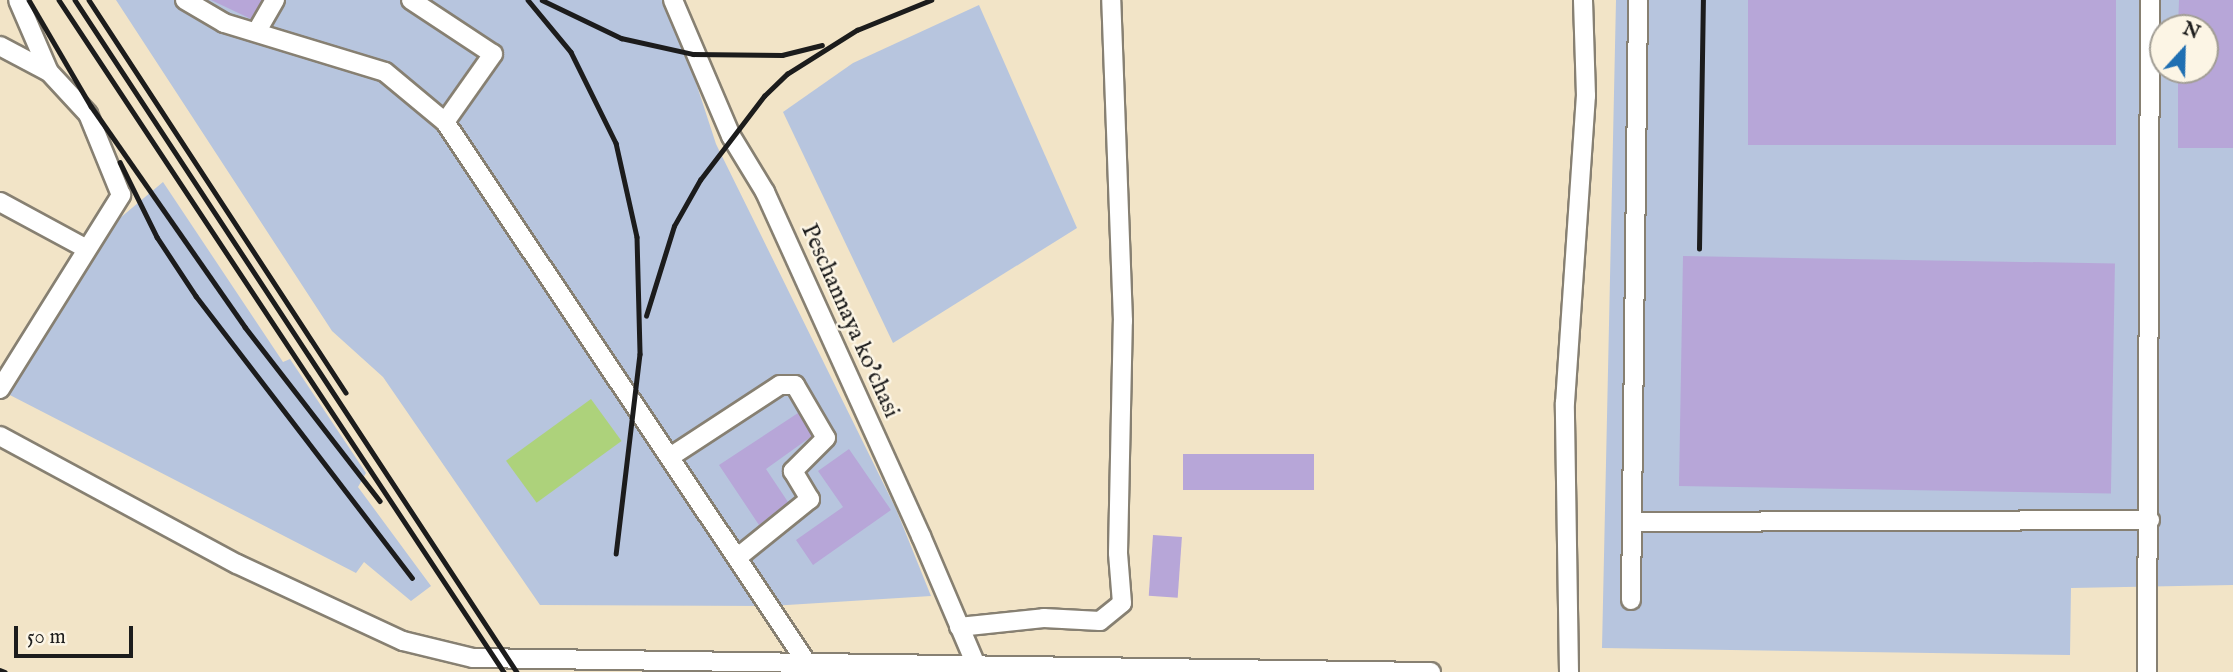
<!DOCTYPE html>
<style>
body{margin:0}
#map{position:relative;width:2233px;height:672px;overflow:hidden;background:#f2e4c7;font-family:"IM FELL English",serif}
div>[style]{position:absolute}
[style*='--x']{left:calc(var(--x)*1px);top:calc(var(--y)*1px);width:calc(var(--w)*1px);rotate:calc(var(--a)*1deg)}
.industrial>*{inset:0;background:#b7c5de}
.green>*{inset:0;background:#add27b;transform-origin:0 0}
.building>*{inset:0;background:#b7a6d8;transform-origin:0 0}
.roads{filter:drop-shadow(2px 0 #878072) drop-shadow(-2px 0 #878072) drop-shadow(0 2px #878072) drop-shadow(0 -2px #878072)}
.minor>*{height:18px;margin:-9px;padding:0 9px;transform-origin:9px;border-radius:9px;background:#fff}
.rail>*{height:4.5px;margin:-2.25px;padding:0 2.25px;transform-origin:2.25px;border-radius:2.25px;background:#1c1c1c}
span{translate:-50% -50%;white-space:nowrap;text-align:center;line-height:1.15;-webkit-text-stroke:5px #fcf5e5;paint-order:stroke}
.street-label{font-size:24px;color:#1c1c1c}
.north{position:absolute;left:2149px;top:14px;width:70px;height:70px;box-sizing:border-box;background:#fcf5e5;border:2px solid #a29e95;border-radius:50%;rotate:22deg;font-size:19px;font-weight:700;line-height:28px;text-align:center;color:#1c1c1c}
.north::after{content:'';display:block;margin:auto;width:24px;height:32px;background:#1f6fb2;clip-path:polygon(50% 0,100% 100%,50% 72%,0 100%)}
.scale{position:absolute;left:14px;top:626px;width:119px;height:32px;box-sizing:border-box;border:4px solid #1c1c1c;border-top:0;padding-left:9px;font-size:21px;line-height:24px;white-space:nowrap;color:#1c1c1c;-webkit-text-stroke:5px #fcf5e5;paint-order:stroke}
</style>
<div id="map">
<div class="industrial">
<i style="clip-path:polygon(116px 0,669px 0,716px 144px,896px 509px,931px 596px,771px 606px,540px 605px,383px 377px,332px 331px)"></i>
<i style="clip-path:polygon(evenodd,1616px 0,2233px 0,2233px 585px,2071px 588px,2070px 655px,1602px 648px,1616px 0,2163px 28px,2205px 28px,2205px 70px,2163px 70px,2163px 28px)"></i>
<i style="clip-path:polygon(979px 5px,1077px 228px,893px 343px,783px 112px,853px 63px)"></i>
<i style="clip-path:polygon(163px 182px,283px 362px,290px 359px,366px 473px,358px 487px,431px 586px,411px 601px,364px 562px,356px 573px,4px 392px,120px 218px)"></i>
</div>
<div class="green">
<i style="left:591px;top:399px;width:52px;height:105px;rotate:54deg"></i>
</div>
<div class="building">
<i style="clip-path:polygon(211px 0,262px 0,251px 19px)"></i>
<i style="left:1748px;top:0;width:368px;height:145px"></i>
<i style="clip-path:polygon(2179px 0,2233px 0,2233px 148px,2178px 148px,2178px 70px,2205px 70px,2205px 28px,2178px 28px)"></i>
<i style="left:1683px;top:256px;width:432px;height:230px;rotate:1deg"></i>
<i style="clip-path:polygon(798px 413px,812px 436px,766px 469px,788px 502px,759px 525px,719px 465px)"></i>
<i style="clip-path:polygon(849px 449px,891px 510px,813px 565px,796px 540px,843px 507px,818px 471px)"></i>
<i style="left:1183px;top:454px;width:131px;height:36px"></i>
<i style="left:1153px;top:535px;width:29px;height:61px;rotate:4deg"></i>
</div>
<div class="roads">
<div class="minor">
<i style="--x:185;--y:0;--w:45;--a:30.5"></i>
<i style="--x:224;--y:23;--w:168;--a:16.9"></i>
<i style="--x:385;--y:72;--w:78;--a:39.8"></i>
<i style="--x:445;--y:122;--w:651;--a:56.21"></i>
<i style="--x:411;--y:0;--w:98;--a:33.4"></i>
<i style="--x:493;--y:54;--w:83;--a:125.2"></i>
<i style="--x:673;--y:0;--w:148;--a:66.9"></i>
<i style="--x:731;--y:136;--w:66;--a:58.7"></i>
<i style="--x:765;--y:192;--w:378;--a:65.6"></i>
<i style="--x:921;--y:536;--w:140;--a:66.9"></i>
<i style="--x:257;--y:31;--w:36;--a:-60"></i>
<i style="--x:0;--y:46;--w:55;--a:28"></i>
<i style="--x:0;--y:202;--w:97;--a:28.4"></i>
<i style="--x:0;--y:389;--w:229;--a:-58"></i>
<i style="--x:121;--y:195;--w:87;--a:-112.2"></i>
<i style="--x:88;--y:114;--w:57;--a:-132.9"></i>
<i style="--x:49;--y:72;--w:78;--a:-113.3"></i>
<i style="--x:0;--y:436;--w:269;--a:28.4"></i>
<i style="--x:237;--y:564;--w:183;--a:24.9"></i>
<i style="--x:403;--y:641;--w:72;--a:13.7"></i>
<i style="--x:473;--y:658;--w:958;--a:0.84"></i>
<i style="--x:670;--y:457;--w:131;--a:-33.2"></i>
<i style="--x:780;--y:385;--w:15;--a:0"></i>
<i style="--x:795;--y:385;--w:61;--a:59.7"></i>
<i style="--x:826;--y:438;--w:47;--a:135"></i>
<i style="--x:793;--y:471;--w:33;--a:59"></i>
<i style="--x:810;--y:499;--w:92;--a:141.1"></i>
<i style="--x:1632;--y:522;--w:518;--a:-0.22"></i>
<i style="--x:1631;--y:600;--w:600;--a:-89.33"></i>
<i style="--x:959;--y:627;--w:85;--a:-6"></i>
<i style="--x:1044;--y:618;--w:56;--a:3.1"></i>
<i style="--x:1100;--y:621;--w:28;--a:-39"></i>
<i style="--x:1122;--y:603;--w:50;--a:-94.6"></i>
<i style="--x:1118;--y:553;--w:232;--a:-88.8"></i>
<i style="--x:1123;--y:321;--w:321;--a:-92.1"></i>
<i style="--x:1569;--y:672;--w:269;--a:-90.9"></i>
<i style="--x:1565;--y:403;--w:308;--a:-86.1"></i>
<i style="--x:1586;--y:96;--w:96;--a:-91.8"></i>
<i style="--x:2147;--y:672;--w:672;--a:-89.74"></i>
</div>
</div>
<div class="rail">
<i style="--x:29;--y:0;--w:123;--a:59.7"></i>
<i style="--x:91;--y:106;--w:269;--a:55.1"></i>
<i style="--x:245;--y:327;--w:220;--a:52.2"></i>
<i style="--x:59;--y:0;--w:806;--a:56.49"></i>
<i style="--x:75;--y:0;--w:804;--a:56.67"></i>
<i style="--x:89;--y:0;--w:469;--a:56.8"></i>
<i style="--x:528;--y:0;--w:67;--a:50.4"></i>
<i style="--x:571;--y:52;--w:102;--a:63.7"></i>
<i style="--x:616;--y:143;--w:96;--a:77.4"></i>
<i style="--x:637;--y:237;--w:117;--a:88.5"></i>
<i style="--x:640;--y:354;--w:201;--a:96.8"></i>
<i style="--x:542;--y:0;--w:88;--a:25.7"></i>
<i style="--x:621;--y:38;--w:74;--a:12.5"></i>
<i style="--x:693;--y:54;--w:89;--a:0.6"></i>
<i style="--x:782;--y:55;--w:41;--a:-14"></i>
<i style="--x:120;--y:162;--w:84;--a:63.7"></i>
<i style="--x:157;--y:237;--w:71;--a:56.5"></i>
<i style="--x:196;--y:296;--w:355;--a:52.5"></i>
<i style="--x:1699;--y:249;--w:249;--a:-89.1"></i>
<i style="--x:646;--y:316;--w:94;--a:-72.7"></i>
<i style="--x:674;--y:226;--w:53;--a:-60.5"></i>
<i style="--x:700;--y:180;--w:106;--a:-52.7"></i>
<i style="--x:764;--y:96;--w:32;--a:-44"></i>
<i style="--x:787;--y:74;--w:83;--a:-32.2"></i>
<i style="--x:857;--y:30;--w:80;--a:-22.1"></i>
<i style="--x:0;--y:670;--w:5;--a:22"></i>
</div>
<div class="street-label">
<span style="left:850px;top:321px;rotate:66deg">Peschannaya ko'chasi</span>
</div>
<div class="north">N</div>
<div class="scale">50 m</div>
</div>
